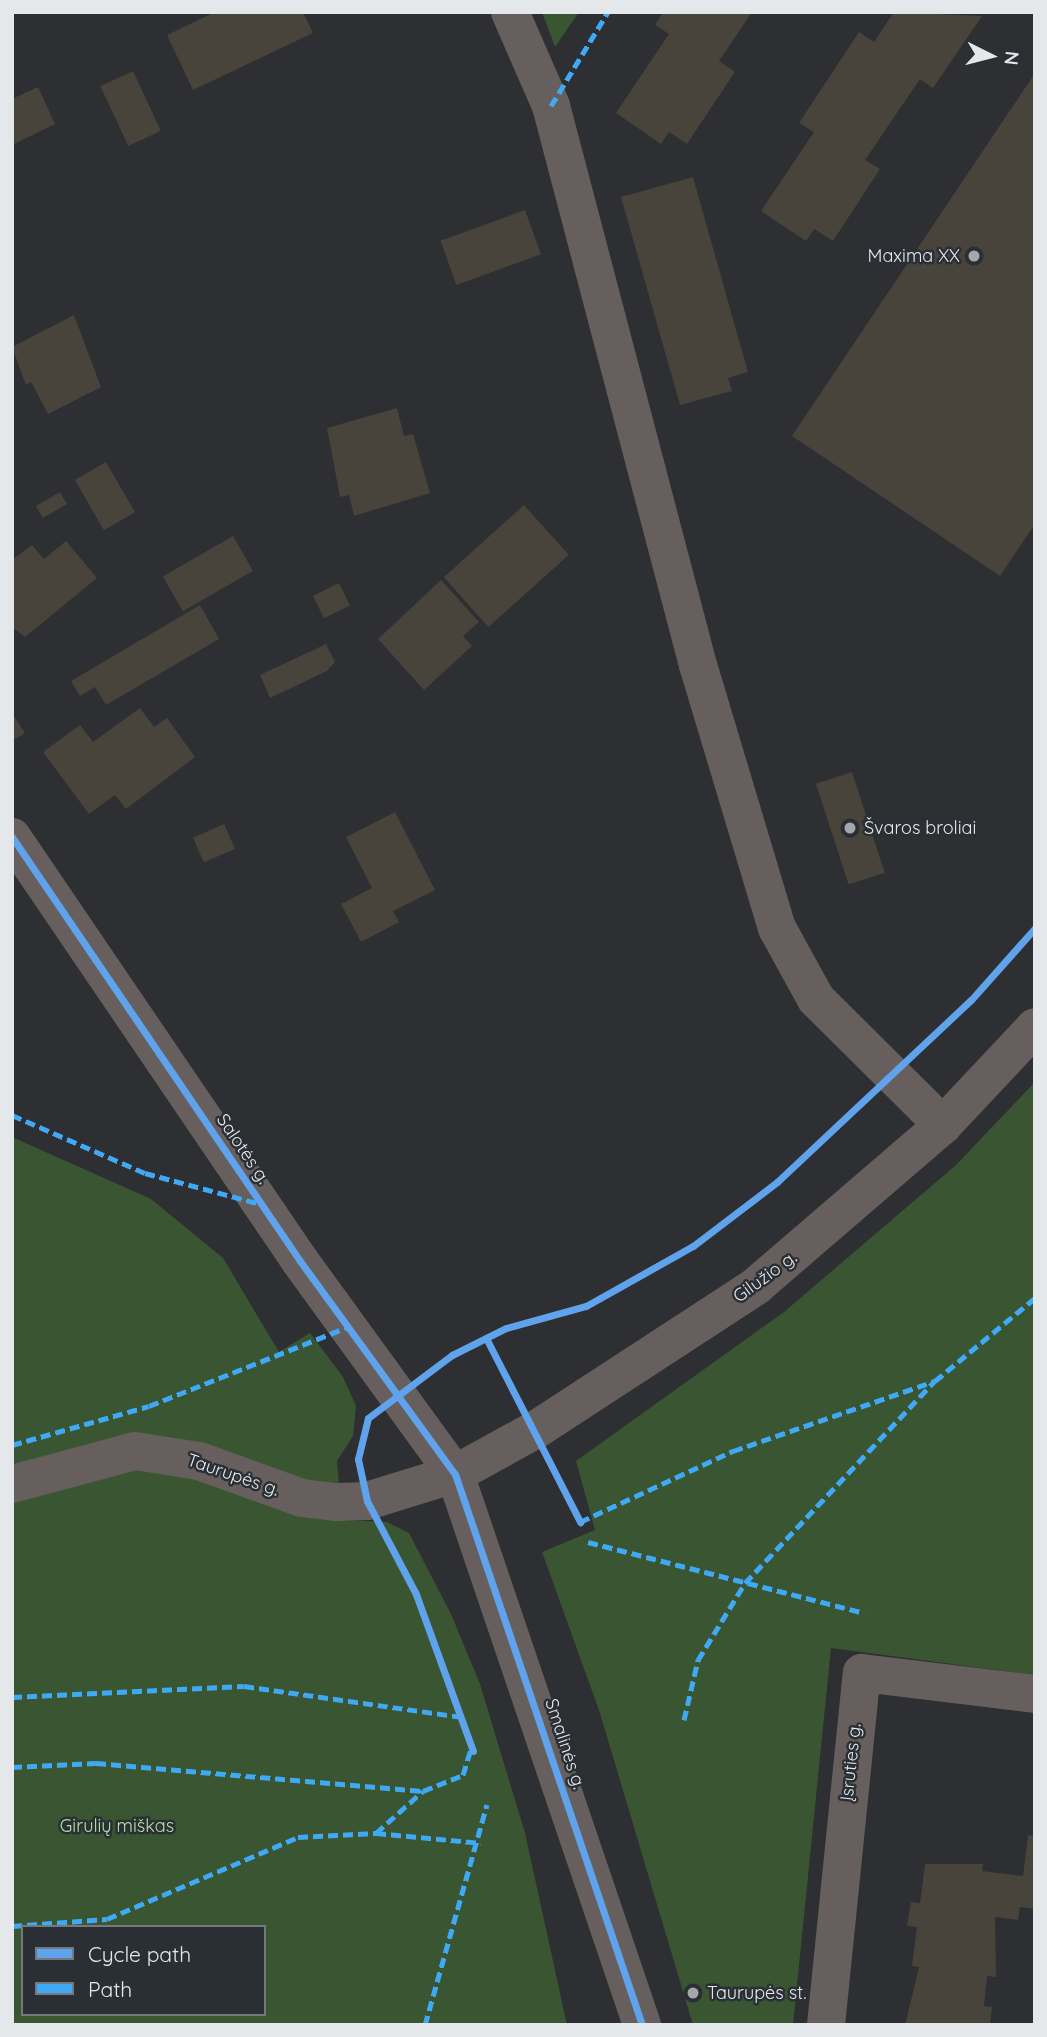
<!DOCTYPE html>
<meta charset="utf-8">
<style>
body{margin:0}
#map{position:relative;width:1047px;height:2037px;overflow:hidden;background:#2d2f32;font-family:Quicksand,sans-serif}
div>[style]{position:absolute}
[style*='--x']{left:calc(var(--x)*1px);top:calc(var(--y)*1px);width:calc(var(--w)*1px);rotate:calc(var(--a)*1deg)}
.green>*{inset:0;background:#395532}
.building>*{inset:0;background:#48433b;transform-origin:0 0}
.minor>*{height:38px;margin:-19px;padding:0 19px;transform-origin:19px;border-radius:19px;background:#675f5d}
.quiet>*{height:5px;margin-top:-2.5px;transform-origin:0;background:repeating-linear-gradient(90deg,#3fa9f5 0 10px,transparent 0 15px)}
.cycleway>*{height:7px;margin:-3.5px;padding:0 3.5px;transform-origin:3.5px;border-radius:3.5px;background:#60a3ed}
.dots>*{width:19px;height:19px;translate:-50% -50%;box-sizing:border-box;border:4px solid #2a2f35;border-radius:50%}
span{translate:-50% -50%;white-space:nowrap;text-align:center;line-height:1.15;-webkit-text-stroke:5px #2a2f35;paint-order:stroke}
.poi-label{font-size:18px;color:#e5e8eb}
.right{translate:-100% -50%;text-align:right}
.left{translate:0 -50%;text-align:left}
.street-label{font-size:18px;color:#e5e8eb}
.park-label{font-size:18px;color:#aee49f}
.frame{position:absolute;inset:0;border:14px solid #e5e8eb;pointer-events:none}
.legend{position:absolute;left:21px;top:1925px;width:245px;height:91px;box-sizing:border-box;background:#2a2f35;border:2px solid #75797e;margin:0;padding:9px 12px;list-style:none;font-size:21px;color:#e5e8eb}
.legend li{display:flex;align-items:center;gap:14px;height:35px}
.legend b{width:35px;border:2px solid #75797e}
.north{position:absolute;left:956px;top:21px;width:70px;height:70px;-webkit-text-stroke:5px #2a2f35;paint-order:stroke;rotate:96deg;font-size:19px;font-weight:700;line-height:28px;text-align:center;color:#e5e8eb}
.north::after{content:'';display:block;margin:auto;width:24px;height:32px;background:#e5e8eb;clip-path:polygon(50% 0,100% 100%,50% 72%,0 100%)}
</style>
<div id="map">
<div class="green">
<i style="clip-path:polygon(542px 12px,579px 12px,555px 47px)"></i>
<i style="clip-path:polygon(1035px 1082px,1035px 1675px,831px 1648px,793px 2025px,693px 2025px,599px 1710px,542px 1552px,595px 1530px,576px 1461px,784px 1312px,956px 1165px)"></i>
<i style="clip-path:polygon(evenodd,12px 1137px,151px 1199px,223px 1258px,279px 1352px,310px 1333px,343px 1377px,356px 1406px,353px 1436px,337px 1461px,342px 1520px,387px 1522px,409px 1533px,451px 1614px,480px 1684px,525px 1833px,567px 2025px,12px 2025px,12px 1137px,23px 1927px,264px 1927px,264px 2014px,23px 2014px,23px 1927px)"></i>
</div>
<div class="building">
<i style="clip-path:polygon(215px 12px,303px 12px,313px 33px,193px 90px,167px 35px)"></i>
<i style="clip-path:polygon(663px 12px,752px 12px,719px 61px,735px 72px,687px 144px,669px 132px,661px 144px,616px 113px,669px 34px,655px 25px)"></i>
<i style="clip-path:polygon(894px 12px,982px 16px,933px 88px,920px 79px,865px 160px,880px 169px,833px 241px,814px 229px,806px 241px,761px 211px,814px 132px,799px 123px,859px 32px,874px 42px)"></i>
<i style="left:133px;top:71px;width:66px;height:36px;rotate:65deg"></i>
<i style="clip-path:polygon(1035px 73px,1035px 524px,1000px 576px,792px 436px)"></i>
<i style="clip-path:polygon(38px 87px,55px 124px,12px 145px,12px 99px)"></i>
<i style="clip-path:polygon(693px 177px,748px 372px,728px 378px,732px 391px,680px 405px,621px 197px)"></i>
<i style="left:525px;top:210px;width:47px;height:90px;rotate:70deg"></i>
<i style="clip-path:polygon(74px 315px,101px 387px,48px 414px,31px 382px,26px 385px,12px 347px)"></i>
<i style="clip-path:polygon(397px 408px,404px 436px,413px 434px,430px 493px,354px 516px,349px 495px,340px 497px,327px 428px)"></i>
<i style="left:106px;top:462px;width:58px;height:36px;rotate:60deg"></i>
<i style="left:60px;top:492px;width:14px;height:28px;rotate:60deg"></i>
<i style="left:524px;top:505px;width:67px;height:108px;rotate:48deg"></i>
<i style="left:233px;top:536px;width:40px;height:81px;rotate:60deg"></i>
<i style="clip-path:polygon(66px 541px,97px 578px,25px 637px,12px 627px,12px 560px,32px 545px,44px 559px)"></i>
<i style="clip-path:polygon(441px 580px,479px 622px,463px 636px,472px 646px,424px 690px,378px 639px)"></i>
<i style="left:339px;top:583px;width:25px;height:29px;rotate:64deg"></i>
<i style="clip-path:polygon(200px 605px,219px 639px,106px 705px,95px 687px,80px 696px,71px 681px)"></i>
<i style="clip-path:polygon(326px 644px,335px 662px,327px 671px,270px 698px,260px 675px)"></i>
<i style="clip-path:polygon(140px 708px,154px 727px,167px 718px,195px 757px,126px 809px,115px 795px,89px 814px,43px 752px,80px 725px,93px 742px)"></i>
<i style="clip-path:polygon(14px 716px,25px 733px,12px 741px,12px 718px)"></i>
<i style="left:852px;top:772px;width:106px;height:38px;rotate:72deg"></i>
<i style="clip-path:polygon(395px 812px,435px 890px,393px 911px,399px 922px,361px 942px,341px 904px,372px 888px,346px 837px)"></i>
<i style="left:224px;top:824px;width:27px;height:34px;rotate:66deg"></i>
<i style="clip-path:polygon(1028px 1835px,1035px 1836px,1035px 1909px,1020px 1907px,1018px 1920px,995px 1917px,996px 1977px,987px 1976px,984px 2006px,992px 2007px,990px 2025px,905px 2025px,919px 1967px,912px 1966px,917px 1927px,907px 1926px,911px 1902px,920px 1903px,925px 1864px,983px 1864px,982px 1871px,1023px 1876px)"></i>
</div>
<div class="minor">
<i style="--x:510;--y:12;--w:103;--a:66.4"></i>
<i style="--x:551;--y:106;--w:578;--a:75.27"></i>
<i style="--x:698;--y:665;--w:275;--a:73.3"></i>
<i style="--x:777;--y:928;--w:81;--a:61.2"></i>
<i style="--x:816;--y:999;--w:179;--a:44.8"></i>
<i style="--x:12;--y:837;--w:513;--a:55.81"></i>
<i style="--x:300;--y:1261;--w:263;--a:54"></i>
<i style="--x:455;--y:1474;--w:582;--a:71.25"></i>
<i style="--x:12;--y:1484;--w:127;--a:-15"></i>
<i style="--x:135;--y:1451;--w:65;--a:8.9"></i>
<i style="--x:199;--y:1461;--w:109;--a:19.8"></i>
<i style="--x:302;--y:1498;--w:35;--a:7"></i>
<i style="--x:337;--y:1502;--w:30;--a:-2"></i>
<i style="--x:367;--y:1501;--w:92;--a:-17.1"></i>
<i style="--x:455;--y:1474;--w:94;--a:-28.8"></i>
<i style="--x:537;--y:1429;--w:262;--a:-33.1"></i>
<i style="--x:756;--y:1286;--w:247;--a:-40.7"></i>
<i style="--x:943;--y:1125;--w:134;--a:-46.8"></i>
<i style="--x:826;--y:2025;--w:354;--a:-84.2"></i>
<i style="--x:862;--y:1673;--w:174;--a:6.9"></i>
</div>
<div class="quiet">
<i style="--x:551;--y:106;--w:110;--a:-58.8"></i>
<i style="--x:12;--y:1115;--w:145;--a:23.6"></i>
<i style="--x:145;--y:1173;--w:120;--a:15"></i>
<i style="--x:12;--y:1445;--w:142;--a:-15.9"></i>
<i style="--x:149;--y:1406;--w:214;--a:-21.7"></i>
<i style="--x:577;--y:1516;--w:7;--a:63"></i>
<i style="--x:580;--y:1522;--w:169;--a:-24.9"></i>
<i style="--x:733;--y:1451;--w:214;--a:-19.1"></i>
<i style="--x:588;--y:1542;--w:285;--a:14.4"></i>
<i style="--x:12;--y:1697;--w:232;--a:-2.7"></i>
<i style="--x:244;--y:1686;--w:221;--a:8.1"></i>
<i style="--x:684;--y:1720;--w:62;--a:-76.9"></i>
<i style="--x:698;--y:1660;--w:90;--a:-58.6"></i>
<i style="--x:745;--y:1583;--w:277;--a:-46.8"></i>
<i style="--x:935;--y:1381;--w:130;--a:-39.7"></i>
<i style="--x:12;--y:1767;--w:84;--a:-2.7"></i>
<i style="--x:96;--y:1763;--w:328;--a:4.9"></i>
<i style="--x:423;--y:1791;--w:43;--a:-21.8"></i>
<i style="--x:463;--y:1775;--w:30;--a:-73"></i>
<i style="--x:376;--y:1833;--w:63;--a:-41.8"></i>
<i style="--x:12;--y:1926;--w:95;--a:-4.2"></i>
<i style="--x:107;--y:1919;--w:208;--a:-23.2"></i>
<i style="--x:298;--y:1837;--w:78;--a:-2.9"></i>
<i style="--x:376;--y:1833;--w:105;--a:5.4"></i>
<i style="--x:425;--y:2025;--w:229;--a:-74.3"></i>
</div>
<div class="cycleway">
<i style="--x:12;--y:837;--w:513;--a:55.81"></i>
<i style="--x:300;--y:1261;--w:263;--a:54"></i>
<i style="--x:455;--y:1474;--w:582;--a:71.25"></i>
<i style="--x:486;--y:1338;--w:207;--a:62.9"></i>
<i style="--x:473;--y:1751;--w:167;--a:-110"></i>
<i style="--x:416;--y:1594;--w:105;--a:-117.8"></i>
<i style="--x:367;--y:1501;--w:43;--a:-102.1"></i>
<i style="--x:358;--y:1459;--w:42;--a:-76.3"></i>
<i style="--x:368;--y:1418;--w:105;--a:-36.9"></i>
<i style="--x:452;--y:1355;--w:60;--a:-26.6"></i>
<i style="--x:506;--y:1328;--w:83;--a:-15.4"></i>
<i style="--x:586;--y:1306;--w:123;--a:-29.3"></i>
<i style="--x:693;--y:1246;--w:106;--a:-37.3"></i>
<i style="--x:777;--y:1182;--w:266;--a:-43.2"></i>
<i style="--x:971;--y:1000;--w:96;--a:-48.4"></i>
</div>
<div class="dots">
<i style="left:974px;top:256px;background:#a5a7aa"></i>
<i style="left:850px;top:828px;background:#a5a7aa"></i>
<i style="left:693px;top:1993px;background:#a5a7aa"></i>
</div>
<div class="poi-label">
<span class="right" style="left:960px;top:256px">Maxima XX</span>
<span class="left" style="left:864px;top:828px">Švaros broliai</span>
<span class="left" style="left:707px;top:1993px">Taurupės st.</span>
</div>
<div class="street-label">
<span style="left:243px;top:1149px;rotate:56deg">Salotės g.</span>
<span style="left:765px;top:1277px;rotate:-36deg">Gilužio g.</span>
<span style="left:233px;top:1475px;rotate:19deg">Taurupės g.</span>
<span style="left:565px;top:1744px;rotate:72deg">Smalinės g.</span>
<span style="left:851px;top:1762px;rotate:-84deg">Įsruties g.</span>
</div>
<div class="park-label">
<span style="left:117px;top:1826px">Girulių miškas</span>
</div>
<div class="frame"></div>
<ul class="legend">
<li><b style="height:9px;background:#60a3ed"></b>Cycle path</li>
<li><b style="height:9px;background:#3fa9f5"></b>Path</li>
</ul>
<div class="north">N</div>
</div>
